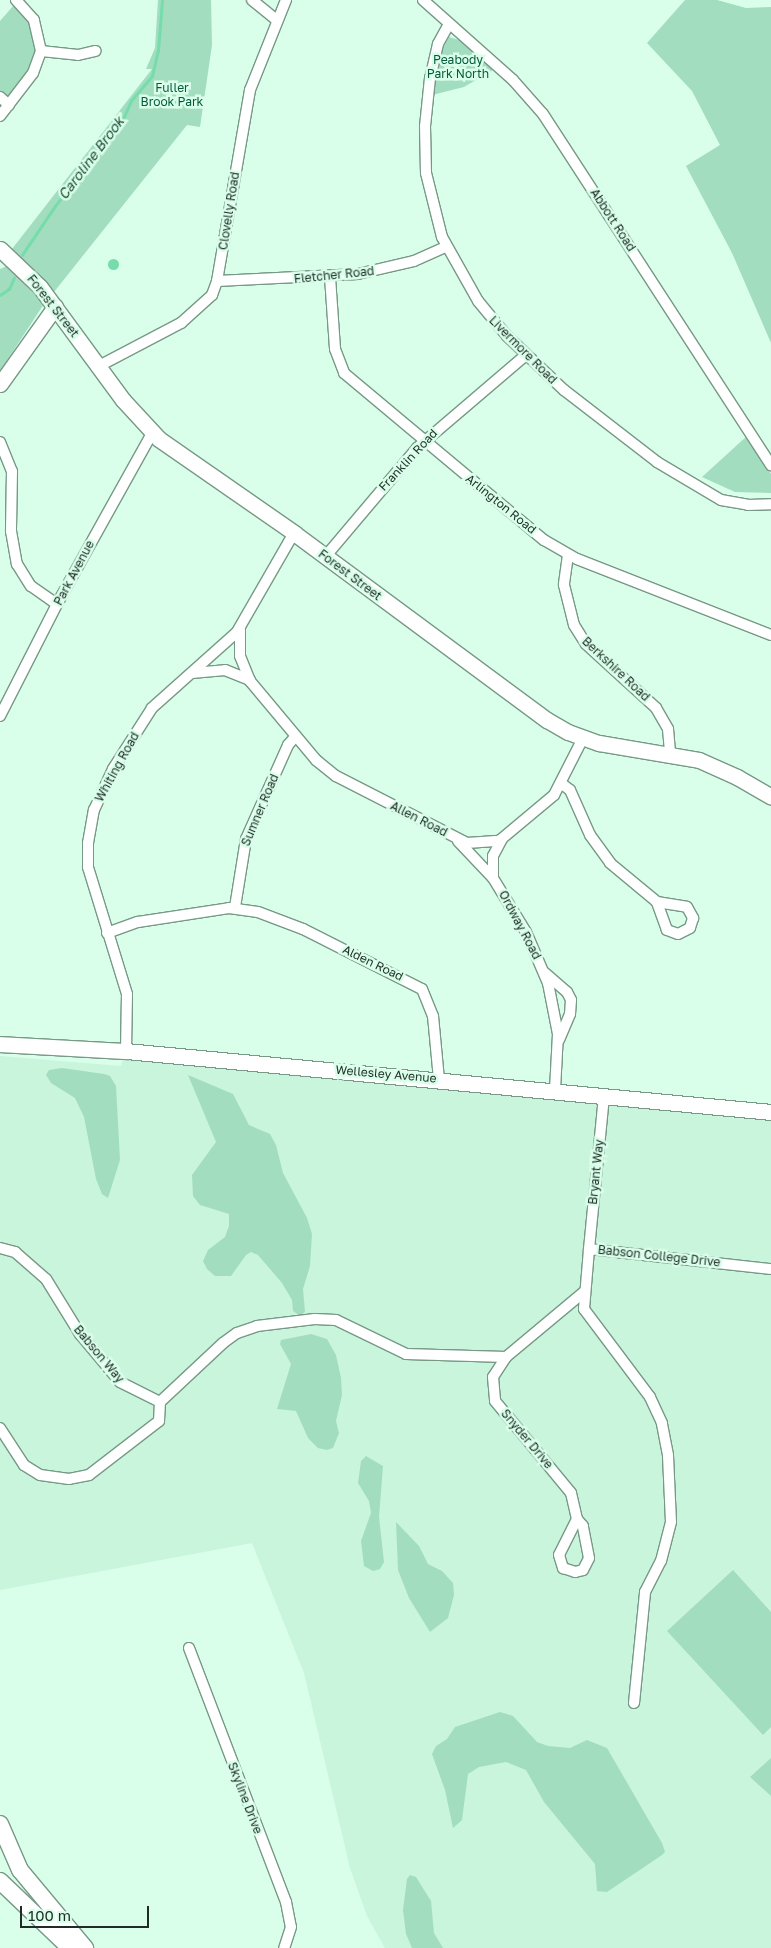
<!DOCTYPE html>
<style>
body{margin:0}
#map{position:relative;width:771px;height:1948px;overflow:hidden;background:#d9feea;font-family:"Golos Text",sans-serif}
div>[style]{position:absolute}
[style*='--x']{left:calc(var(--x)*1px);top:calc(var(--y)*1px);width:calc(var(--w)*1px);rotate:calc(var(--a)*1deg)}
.built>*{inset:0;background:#c8f5dc}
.green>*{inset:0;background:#a3ddbf}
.water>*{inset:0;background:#76dcab}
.round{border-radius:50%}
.stream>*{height:2.5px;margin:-1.25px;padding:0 1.25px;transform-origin:1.25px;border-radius:1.25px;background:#76dcab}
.roads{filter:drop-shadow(1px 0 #779986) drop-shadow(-1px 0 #779986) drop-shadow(0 1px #779986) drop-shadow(0 -1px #779986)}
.street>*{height:10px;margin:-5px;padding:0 5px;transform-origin:5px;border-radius:5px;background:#fff}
.secondary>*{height:15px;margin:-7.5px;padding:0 7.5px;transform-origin:7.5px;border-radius:7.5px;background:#fff}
.primary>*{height:16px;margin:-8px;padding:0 8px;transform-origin:8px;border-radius:8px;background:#fff}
span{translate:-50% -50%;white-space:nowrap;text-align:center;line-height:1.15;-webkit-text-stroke:5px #d9feea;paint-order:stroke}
.park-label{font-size:12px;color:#055a3b}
.street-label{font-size:12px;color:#1e2c25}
.water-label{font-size:14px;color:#1e4935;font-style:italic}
.scale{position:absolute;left:20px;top:1906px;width:129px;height:22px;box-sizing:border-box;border:2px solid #1e2c25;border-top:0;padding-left:6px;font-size:15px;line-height:18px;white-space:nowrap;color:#1e2c25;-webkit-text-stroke:4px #d9feea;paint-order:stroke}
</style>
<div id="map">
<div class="built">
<i style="clip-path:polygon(0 1056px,121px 1066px,123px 1058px,771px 1121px,771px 1948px,385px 1948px,367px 1916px,350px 1868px,304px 1673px,252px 1543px,0 1590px)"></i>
</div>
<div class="green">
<i style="clip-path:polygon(158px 0,211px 0,212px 45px,200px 127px,187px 125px,54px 292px,12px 249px,152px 69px,146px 69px,155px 48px)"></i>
<i style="clip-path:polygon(685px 0,717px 0,746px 8px,771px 7px,771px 343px,732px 253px,686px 166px,720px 145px,692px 91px,647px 43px)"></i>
<i style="clip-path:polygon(14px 5px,32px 27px,36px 51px,32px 65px,9px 99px,0 91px,0 21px)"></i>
<i style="clip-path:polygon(449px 37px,459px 40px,493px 70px,464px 87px,432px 95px,441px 52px)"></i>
<i style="clip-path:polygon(7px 266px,44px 304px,0 371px,0 269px)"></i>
<i style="clip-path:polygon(747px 436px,771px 474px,771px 493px,735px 492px,702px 477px)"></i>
<i style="clip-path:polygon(62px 1068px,104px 1074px,110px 1076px,116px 1086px,120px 1160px,108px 1198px,102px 1194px,96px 1179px,84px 1117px,75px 1098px,51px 1083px,46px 1075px,49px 1070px)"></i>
<i style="clip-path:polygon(188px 1075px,233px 1094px,249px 1125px,270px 1134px,276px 1145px,283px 1173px,307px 1218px,312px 1234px,310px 1266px,303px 1289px,305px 1312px,300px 1316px,293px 1311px,292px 1300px,282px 1283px,258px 1255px,251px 1252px,246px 1255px,231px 1276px,215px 1276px,207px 1269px,203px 1261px,208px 1250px,225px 1237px,229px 1226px,229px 1214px,200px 1205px,193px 1196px,192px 1175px,216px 1142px)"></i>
<i style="clip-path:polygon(311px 1334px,327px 1339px,336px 1355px,341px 1378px,342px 1395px,336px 1421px,339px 1433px,333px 1448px,327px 1450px,318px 1448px,308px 1438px,296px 1411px,277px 1409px,291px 1364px,280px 1344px,281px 1340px)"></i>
<i style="clip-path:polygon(366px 1456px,383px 1466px,379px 1517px,384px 1562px,380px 1569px,373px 1571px,364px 1566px,361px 1541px,371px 1513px,369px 1501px,358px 1483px,361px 1461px)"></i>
<i style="clip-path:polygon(396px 1522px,419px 1546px,428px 1564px,442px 1571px,453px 1583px,454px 1595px,448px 1618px,430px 1632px,409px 1598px,398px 1570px)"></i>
<i style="clip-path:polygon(733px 1570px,771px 1612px,771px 1727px,763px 1735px,667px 1631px)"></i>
<i style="clip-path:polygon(500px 1712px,513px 1716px,537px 1742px,548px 1746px,570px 1748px,587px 1740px,607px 1748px,662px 1843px,665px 1852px,662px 1855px,607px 1892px,597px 1891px,595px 1864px,544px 1802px,526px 1770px,506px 1762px,479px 1767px,468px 1774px,462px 1820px,453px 1828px,445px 1790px,432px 1754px,436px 1746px,447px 1739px,455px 1727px)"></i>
<i style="clip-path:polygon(771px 1758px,771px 1796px,750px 1777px)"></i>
<i style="clip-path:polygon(410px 1875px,416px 1877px,431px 1901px,434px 1933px,443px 1948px,412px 1948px,406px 1934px,403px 1910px,407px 1879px)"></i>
</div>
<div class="water">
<i class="round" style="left:107.5px;top:258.5px;width:11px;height:11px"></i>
</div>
<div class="stream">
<i style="--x:22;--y:255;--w:59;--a:-56"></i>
<i style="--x:55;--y:206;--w:108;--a:-51.8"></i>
<i style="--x:122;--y:121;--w:22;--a:-66"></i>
<i style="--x:131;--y:101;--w:33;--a:-50"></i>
<i style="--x:152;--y:76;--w:26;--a:-77"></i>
<i style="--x:158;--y:51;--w:51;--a:-85.5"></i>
<i style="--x:0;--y:295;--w:11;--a:-34"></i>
<i style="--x:9;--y:289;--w:12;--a:-66"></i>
</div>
<div class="roads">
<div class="street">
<i style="--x:252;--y:0;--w:32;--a:39"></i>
<i style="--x:423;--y:0;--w:120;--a:41.6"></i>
<i style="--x:513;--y:80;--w:45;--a:48.6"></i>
<i style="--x:543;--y:114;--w:419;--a:57"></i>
<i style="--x:449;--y:24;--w:23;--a:119"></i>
<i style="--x:438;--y:44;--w:35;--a:103"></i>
<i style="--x:430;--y:78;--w:48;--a:95.9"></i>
<i style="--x:425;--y:126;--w:47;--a:88.8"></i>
<i style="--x:426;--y:173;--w:66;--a:76"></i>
<i style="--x:442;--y:237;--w:73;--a:60.6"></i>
<i style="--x:478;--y:301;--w:45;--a:50.4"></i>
<i style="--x:507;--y:336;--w:79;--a:43.5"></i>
<i style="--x:564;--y:390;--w:118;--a:37.7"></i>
<i style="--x:657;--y:462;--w:74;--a:30.7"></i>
<i style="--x:721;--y:500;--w:27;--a:10"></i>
<i style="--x:748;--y:505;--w:23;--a:-2"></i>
<i style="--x:41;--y:51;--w:37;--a:6"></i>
<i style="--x:78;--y:55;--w:18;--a:-13"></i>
<i style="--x:0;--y:97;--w:12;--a:42"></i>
<i style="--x:0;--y:116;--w:54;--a:-52.5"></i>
<i style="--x:33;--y:73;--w:23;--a:-70"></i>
<i style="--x:41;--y:51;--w:32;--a:-103"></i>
<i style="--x:34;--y:20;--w:27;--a:-132"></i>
<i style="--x:330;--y:277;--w:72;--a:86"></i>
<i style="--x:335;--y:349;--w:26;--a:69"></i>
<i style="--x:344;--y:373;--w:261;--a:39.9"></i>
<i style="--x:544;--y:540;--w:38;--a:30"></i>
<i style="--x:577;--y:559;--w:208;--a:21.4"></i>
<i style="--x:217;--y:281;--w:141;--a:-2.8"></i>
<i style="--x:358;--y:274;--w:57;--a:-13.1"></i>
<i style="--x:414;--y:261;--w:35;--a:-24"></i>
<i style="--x:99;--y:366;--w:93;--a:-27.7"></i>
<i style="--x:181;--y:323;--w:42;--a:-42.1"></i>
<i style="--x:212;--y:295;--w:15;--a:-70"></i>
<i style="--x:217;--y:281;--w:194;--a:-80.2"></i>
<i style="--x:250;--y:90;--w:97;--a:-68.2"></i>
<i style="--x:0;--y:442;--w:31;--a:68"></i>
<i style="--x:12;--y:471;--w:60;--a:91"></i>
<i style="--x:11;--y:531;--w:34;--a:80"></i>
<i style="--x:17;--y:564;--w:26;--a:58"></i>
<i style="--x:31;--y:586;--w:32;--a:35"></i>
<i style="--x:568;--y:555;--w:30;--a:98"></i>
<i style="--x:564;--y:585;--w:41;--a:76"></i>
<i style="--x:574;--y:625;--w:22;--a:58"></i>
<i style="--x:586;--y:644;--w:95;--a:42.4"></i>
<i style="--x:656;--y:708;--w:24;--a:60"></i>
<i style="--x:668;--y:729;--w:24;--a:85"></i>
<i style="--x:325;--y:557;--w:143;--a:-49.8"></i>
<i style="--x:417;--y:448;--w:143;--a:-40.5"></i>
<i style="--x:240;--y:630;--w:26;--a:90"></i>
<i style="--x:240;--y:656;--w:27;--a:68"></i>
<i style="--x:250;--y:681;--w:103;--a:50.1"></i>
<i style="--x:316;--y:760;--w:26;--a:39"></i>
<i style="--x:336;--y:776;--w:147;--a:27.1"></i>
<i style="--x:467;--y:843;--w:32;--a:-4"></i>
<i style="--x:499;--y:841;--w:72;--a:-39.9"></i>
<i style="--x:554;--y:795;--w:64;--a:-63"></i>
<i style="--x:192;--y:673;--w:33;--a:-5"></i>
<i style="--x:225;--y:670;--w:27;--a:22"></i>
<i style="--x:0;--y:716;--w:126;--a:-63"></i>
<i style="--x:57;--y:604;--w:196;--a:-60.9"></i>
<i style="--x:562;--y:784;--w:10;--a:37"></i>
<i style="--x:570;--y:790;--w:49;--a:66"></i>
<i style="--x:590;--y:835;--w:34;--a:54"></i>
<i style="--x:610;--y:863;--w:61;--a:39.7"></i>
<i style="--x:657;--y:902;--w:30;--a:9"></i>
<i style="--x:687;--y:907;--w:13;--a:61"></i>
<i style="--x:693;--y:918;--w:10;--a:107"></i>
<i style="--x:690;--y:928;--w:13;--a:153"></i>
<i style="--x:678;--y:934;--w:12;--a:-160"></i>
<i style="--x:667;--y:930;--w:30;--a:-110"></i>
<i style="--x:502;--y:839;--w:19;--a:118"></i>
<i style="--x:493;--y:856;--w:22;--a:90"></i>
<i style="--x:493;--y:878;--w:63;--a:58.6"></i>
<i style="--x:526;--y:932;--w:56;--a:66.7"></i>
<i style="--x:548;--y:983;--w:52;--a:78.9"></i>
<i style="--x:558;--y:1034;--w:56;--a:93.1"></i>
<i style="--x:458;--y:841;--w:50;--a:46.6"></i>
<i style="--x:235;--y:907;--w:69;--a:-80.8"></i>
<i style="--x:246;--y:839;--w:103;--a:-65.9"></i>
<i style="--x:288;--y:745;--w:11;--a:-49"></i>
<i style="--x:107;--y:933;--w:33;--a:-20"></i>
<i style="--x:138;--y:922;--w:92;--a:-8.7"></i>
<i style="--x:229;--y:908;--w:29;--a:8"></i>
<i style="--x:258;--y:912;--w:48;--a:20.7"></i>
<i style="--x:303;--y:929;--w:133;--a:26.8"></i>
<i style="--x:422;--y:989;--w:29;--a:68"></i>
<i style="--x:433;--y:1016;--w:63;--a:84.6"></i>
<i style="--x:545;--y:973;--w:29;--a:41"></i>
<i style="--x:567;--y:992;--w:9;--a:63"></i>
<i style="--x:571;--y:1000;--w:14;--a:94"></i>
<i style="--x:570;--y:1014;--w:28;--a:113"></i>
<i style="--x:126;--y:1051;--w:57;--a:-89"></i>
<i style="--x:127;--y:994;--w:133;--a:-107.1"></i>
<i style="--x:88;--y:867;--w:24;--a:-90"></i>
<i style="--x:88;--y:843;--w:34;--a:-80"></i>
<i style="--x:94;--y:810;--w:45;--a:-65.1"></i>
<i style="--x:113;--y:769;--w:72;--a:-57.4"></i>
<i style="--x:152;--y:708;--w:114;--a:-41.8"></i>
<i style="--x:237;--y:632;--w:114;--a:-60.1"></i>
<i style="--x:0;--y:1248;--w:16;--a:15"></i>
<i style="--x:15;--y:1252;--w:41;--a:41.1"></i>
<i style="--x:46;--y:1279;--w:65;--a:58.3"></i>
<i style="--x:80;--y:1334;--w:62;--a:50.2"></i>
<i style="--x:120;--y:1382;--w:45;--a:26.6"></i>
<i style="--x:160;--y:1402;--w:19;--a:93"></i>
<i style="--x:159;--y:1421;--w:88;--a:142.4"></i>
<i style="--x:89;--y:1475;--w:20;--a:169"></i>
<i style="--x:69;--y:1479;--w:29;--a:-172"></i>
<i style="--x:40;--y:1475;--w:19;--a:-148"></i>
<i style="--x:24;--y:1465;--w:44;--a:-123"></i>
<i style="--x:589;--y:1249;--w:155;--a:-84.4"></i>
<i style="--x:506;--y:1357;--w:24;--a:123"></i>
<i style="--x:493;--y:1377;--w:24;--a:85"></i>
<i style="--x:495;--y:1401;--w:119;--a:50.4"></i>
<i style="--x:571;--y:1493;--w:27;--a:77"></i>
<i style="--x:577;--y:1519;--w:40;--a:116.6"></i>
<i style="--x:559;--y:1555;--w:14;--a:73"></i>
<i style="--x:563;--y:1568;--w:13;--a:18"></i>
<i style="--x:575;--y:1572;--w:8;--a:-14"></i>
<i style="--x:583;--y:1570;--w:13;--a:-63"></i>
<i style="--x:589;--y:1558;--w:33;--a:-101"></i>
<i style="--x:583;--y:1526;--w:9;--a:-131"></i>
<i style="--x:160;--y:1402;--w:86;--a:-43.1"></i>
<i style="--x:223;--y:1343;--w:17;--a:-36"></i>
<i style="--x:237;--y:1333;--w:21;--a:-19"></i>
<i style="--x:257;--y:1326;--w:58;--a:-6.9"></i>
<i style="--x:315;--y:1319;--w:21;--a:3"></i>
<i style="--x:336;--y:1320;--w:78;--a:25.9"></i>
<i style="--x:406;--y:1354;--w:100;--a:1.7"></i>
<i style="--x:506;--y:1357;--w:102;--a:-39.8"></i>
<i style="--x:189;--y:1648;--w:272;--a:69.1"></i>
<i style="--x:286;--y:1902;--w:25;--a:79"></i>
<i style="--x:291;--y:1927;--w:22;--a:108"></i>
<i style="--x:634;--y:1703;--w:112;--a:-84.3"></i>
<i style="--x:645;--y:1592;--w:35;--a:-63"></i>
<i style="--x:661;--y:1561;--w:40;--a:-75.6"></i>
<i style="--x:671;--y:1522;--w:67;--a:-92.6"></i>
<i style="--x:668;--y:1455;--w:33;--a:-101"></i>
<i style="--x:662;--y:1423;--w:29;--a:-115"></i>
<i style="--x:650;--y:1397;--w:110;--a:-126.9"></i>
<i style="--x:584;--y:1309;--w:60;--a:-85.2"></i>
<i style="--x:589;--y:1249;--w:183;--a:6.3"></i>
</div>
<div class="secondary">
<i style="--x:0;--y:249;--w:55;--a:43.5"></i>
<i style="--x:40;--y:287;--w:140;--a:53.7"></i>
<i style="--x:123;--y:400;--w:53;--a:47.3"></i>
<i style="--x:159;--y:439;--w:165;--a:34.8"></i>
<i style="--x:294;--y:533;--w:315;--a:36.5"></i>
<i style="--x:547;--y:720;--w:24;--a:30"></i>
<i style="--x:568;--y:732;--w:33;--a:20"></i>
<i style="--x:599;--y:743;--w:101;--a:9.6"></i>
<i style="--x:699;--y:760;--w:42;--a:24.1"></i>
<i style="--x:737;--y:777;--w:39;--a:30"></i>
<i style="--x:0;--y:384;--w:95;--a:-54.5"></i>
<i style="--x:0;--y:1044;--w:126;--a:3.2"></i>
<i style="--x:126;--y:1051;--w:648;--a:5.4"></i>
</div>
<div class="primary">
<i style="--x:0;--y:1824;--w:50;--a:66.5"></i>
<i style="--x:20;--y:1870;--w:102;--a:50.2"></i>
<i style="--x:0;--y:1881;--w:97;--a:43.7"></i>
</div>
</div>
<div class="park-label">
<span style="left:458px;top:67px">Peabody<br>Park North</span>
<span style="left:172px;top:95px">Fuller<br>Brook Park</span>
</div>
<div class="street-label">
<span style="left:229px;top:211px;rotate:-81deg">Clovelly Road</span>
<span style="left:613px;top:220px;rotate:57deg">Abbott Road</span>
<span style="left:334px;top:275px;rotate:-6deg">Fletcher Road</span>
<span style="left:53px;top:306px;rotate:52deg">Forest Street</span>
<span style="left:523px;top:350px;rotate:45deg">Livermore Road</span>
<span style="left:408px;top:460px;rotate:-47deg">Franklin Road</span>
<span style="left:501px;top:504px;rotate:39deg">Arlington Road</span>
<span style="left:74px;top:573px;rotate:-62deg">Park Avenue</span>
<span style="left:350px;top:575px;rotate:37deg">Forest Street</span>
<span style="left:616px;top:669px;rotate:43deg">Berkshire Road</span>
<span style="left:117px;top:767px;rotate:-61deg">Whiting Road</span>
<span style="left:260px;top:810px;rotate:-67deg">Sumner Road</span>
<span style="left:419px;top:819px;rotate:27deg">Allen Road</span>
<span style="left:520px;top:925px;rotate:62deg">Ordway Road</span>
<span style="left:373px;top:963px;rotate:26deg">Alden Road</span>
<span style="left:386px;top:1074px;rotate:5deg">Wellesley Avenue</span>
<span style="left:596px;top:1172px;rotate:-84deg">Bryant Way</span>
<span style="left:659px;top:1256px;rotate:6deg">Babson College Drive</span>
<span style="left:99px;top:1354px;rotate:50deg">Babson Way</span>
<span style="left:527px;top:1439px;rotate:50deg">Snyder Drive</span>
<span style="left:245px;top:1798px;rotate:69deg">Skyline Drive</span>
</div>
<div class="water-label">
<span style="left:91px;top:158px;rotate:-53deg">Caroline Brook</span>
</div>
<div class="scale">100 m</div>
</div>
